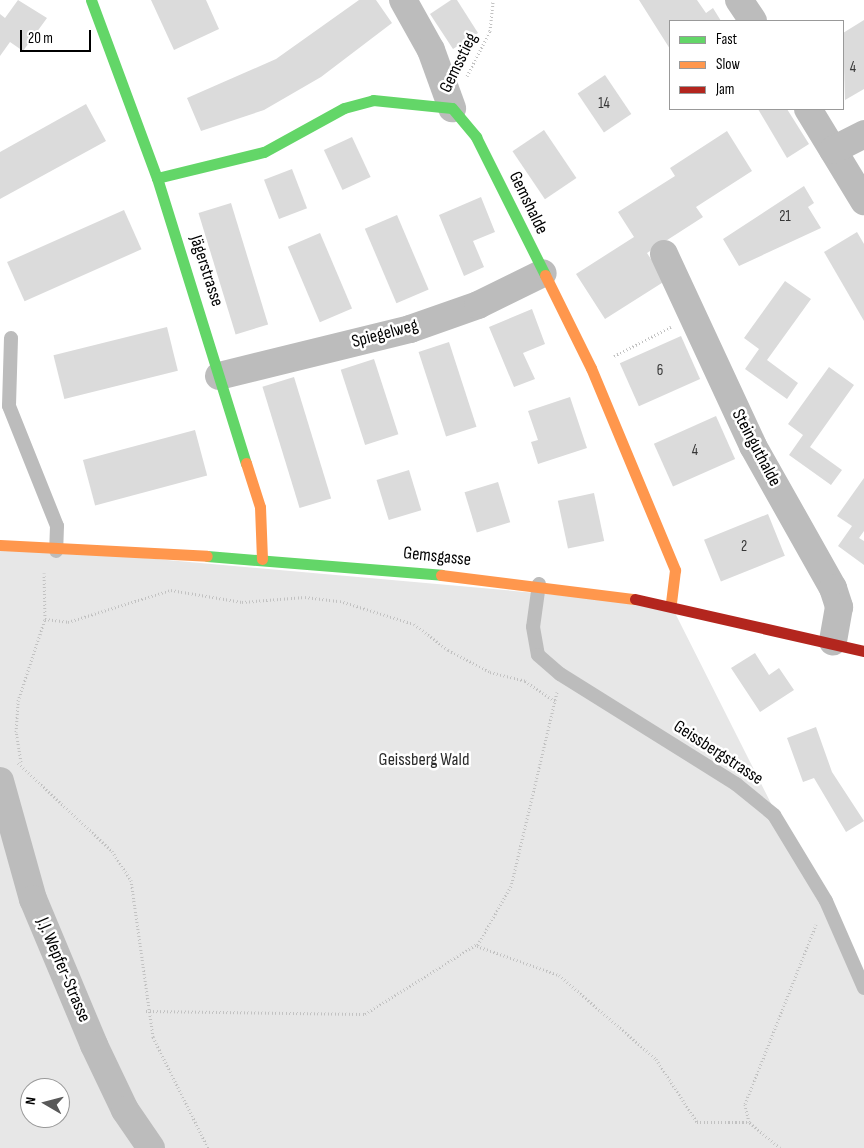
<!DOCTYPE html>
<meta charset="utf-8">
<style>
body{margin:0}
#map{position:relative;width:864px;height:1148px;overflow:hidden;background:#fff;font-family:"Sofia Sans Condensed",sans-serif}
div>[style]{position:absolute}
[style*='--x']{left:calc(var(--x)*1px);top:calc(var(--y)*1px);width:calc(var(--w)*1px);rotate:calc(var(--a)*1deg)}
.green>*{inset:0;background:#e7e7e7}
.building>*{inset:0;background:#dbdbdb;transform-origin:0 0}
.path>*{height:3px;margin-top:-1.5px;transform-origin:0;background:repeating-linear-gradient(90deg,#c2c2c2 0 1px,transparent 0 3.5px)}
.lane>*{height:14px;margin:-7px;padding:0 7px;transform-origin:7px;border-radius:7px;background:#bcbcbc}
.street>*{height:28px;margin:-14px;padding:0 14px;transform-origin:14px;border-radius:14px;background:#bcbcbc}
.fast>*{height:11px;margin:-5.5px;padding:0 5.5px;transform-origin:5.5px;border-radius:5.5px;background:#63d668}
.slow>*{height:11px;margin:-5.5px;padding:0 5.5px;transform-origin:5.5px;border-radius:5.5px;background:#ff974d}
.jam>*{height:11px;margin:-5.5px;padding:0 5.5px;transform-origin:5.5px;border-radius:5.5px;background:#b3261e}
span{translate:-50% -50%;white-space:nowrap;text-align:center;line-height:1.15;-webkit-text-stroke:5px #fff;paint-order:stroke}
.number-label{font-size:15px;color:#373737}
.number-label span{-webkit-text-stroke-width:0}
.street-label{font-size:18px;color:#000}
.park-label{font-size:18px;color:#2b2b2b}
.legend{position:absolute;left:669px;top:20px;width:175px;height:90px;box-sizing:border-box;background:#fff;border:1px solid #999;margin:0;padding:6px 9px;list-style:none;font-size:15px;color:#000}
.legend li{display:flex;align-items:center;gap:10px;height:25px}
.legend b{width:25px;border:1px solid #999}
.north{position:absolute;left:20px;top:1078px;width:50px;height:50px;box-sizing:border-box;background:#fff;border:1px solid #999;border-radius:50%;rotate:278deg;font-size:14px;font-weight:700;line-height:20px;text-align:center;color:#000}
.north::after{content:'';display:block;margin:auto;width:18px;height:22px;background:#595959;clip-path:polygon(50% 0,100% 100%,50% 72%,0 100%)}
.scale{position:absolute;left:20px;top:30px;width:71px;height:22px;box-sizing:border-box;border:2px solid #000;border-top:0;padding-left:6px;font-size:15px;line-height:18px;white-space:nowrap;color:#000;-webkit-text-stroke:4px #fff;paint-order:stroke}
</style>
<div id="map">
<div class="green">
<i style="clip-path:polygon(evenodd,0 545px,671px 605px,864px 988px,864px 1148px,0 1148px,0 545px,30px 1088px,60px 1088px,60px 1118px,30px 1118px,30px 1088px)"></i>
</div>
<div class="building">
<i style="clip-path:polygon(18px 0,47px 18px,23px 51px,10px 42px,0 56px,0 14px,5px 18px)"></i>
<i style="clip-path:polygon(151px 0,206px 0,219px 29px,174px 50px)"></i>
<i style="clip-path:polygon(359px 0,376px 0,392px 23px,321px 77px,264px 110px,201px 131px,187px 98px,276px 59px)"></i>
<i style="clip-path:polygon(451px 0,457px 0,478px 33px,453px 49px,430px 14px)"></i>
<i style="clip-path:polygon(639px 0,697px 0,706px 13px,713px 8px,721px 21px,670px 21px,670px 49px)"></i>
<i style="clip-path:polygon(864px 20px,864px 89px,845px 100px,843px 33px)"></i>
<i style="left:605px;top:75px;width:47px;height:33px;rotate:56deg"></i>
<i style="clip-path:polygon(86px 104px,106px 141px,0 199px,0 152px)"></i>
<i style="clip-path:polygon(758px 109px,787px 109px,809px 144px,787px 158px)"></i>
<i style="left:544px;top:130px;width:58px;height:38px;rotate:56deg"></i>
<i style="clip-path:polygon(727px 131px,752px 171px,696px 207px,703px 217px,647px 253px,665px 281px,605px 319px,576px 274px,634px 237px,618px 212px,675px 176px,670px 168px)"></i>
<i style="left:352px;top:137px;width:44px;height:31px;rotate:65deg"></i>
<i style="left:292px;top:169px;width:42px;height:30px;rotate:69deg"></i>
<i style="clip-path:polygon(804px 186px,814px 203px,808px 207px,821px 228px,739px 266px,723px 239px)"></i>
<i style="clip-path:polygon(481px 197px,495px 232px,473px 241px,484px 267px,464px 276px,439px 215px)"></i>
<i style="left:231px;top:203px;width:127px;height:34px;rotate:73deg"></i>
<i style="left:124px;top:210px;width:43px;height:128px;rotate:66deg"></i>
<i style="left:397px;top:215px;width:81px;height:35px;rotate:67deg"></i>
<i style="clip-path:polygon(857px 232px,864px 244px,864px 321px,824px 252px)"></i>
<i style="left:320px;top:233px;width:82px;height:35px;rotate:67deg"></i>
<i style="clip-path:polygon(785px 281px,811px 299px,767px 360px,798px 383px,787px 399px,745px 369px,759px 349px,744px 338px)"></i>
<i style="clip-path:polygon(532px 309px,545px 344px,523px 353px,535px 379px,514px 387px,489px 327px)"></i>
<i style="left:167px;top:327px;width:45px;height:117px;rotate:76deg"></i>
<i style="left:681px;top:336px;width:47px;height:67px;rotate:66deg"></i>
<i style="left:449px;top:342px;width:89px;height:32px;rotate:72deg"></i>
<i style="left:374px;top:359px;width:79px;height:35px;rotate:72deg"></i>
<i style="clip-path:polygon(829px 367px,854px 385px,810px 447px,842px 470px,831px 485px,789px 455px,803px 435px,788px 424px)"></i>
<i style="left:294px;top:377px;width:127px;height:33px;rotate:73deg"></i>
<i style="clip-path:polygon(570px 397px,587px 448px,538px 464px,531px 442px,538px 440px,528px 411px)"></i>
<i style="left:716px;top:416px;width:47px;height:68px;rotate:66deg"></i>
<i style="left:195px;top:430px;width:47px;height:116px;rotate:75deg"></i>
<i style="left:409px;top:470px;width:42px;height:34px;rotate:73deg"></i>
<i style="clip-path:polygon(864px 478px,864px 531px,859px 538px,864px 541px,864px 565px,838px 546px,852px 526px,837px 516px)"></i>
<i style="left:498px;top:482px;width:42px;height:35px;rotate:73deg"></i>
<i style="left:594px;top:493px;width:49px;height:37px;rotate:78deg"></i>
<i style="left:768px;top:514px;width:45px;height:69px;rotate:68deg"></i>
<i style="clip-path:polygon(755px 653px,769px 675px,779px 668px,794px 690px,760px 712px,731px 668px)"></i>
<i style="clip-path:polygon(816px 727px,832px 772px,864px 821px,846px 832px,814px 778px,803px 782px,787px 738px)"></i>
</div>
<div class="path">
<i style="--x:467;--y:76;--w:51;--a:-62.9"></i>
<i style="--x:490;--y:31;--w:31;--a:-84"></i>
<i style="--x:614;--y:356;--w:64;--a:-27"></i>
<i style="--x:45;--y:619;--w:23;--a:7"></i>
<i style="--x:68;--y:622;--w:108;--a:-17.3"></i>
<i style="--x:171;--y:590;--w:72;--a:9.6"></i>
<i style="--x:242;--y:602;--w:63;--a:-4.5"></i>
<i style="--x:305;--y:597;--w:35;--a:7"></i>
<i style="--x:340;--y:601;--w:77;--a:17.3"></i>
<i style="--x:414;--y:624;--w:43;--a:37.4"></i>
<i style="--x:448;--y:650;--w:47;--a:27.6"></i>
<i style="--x:490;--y:672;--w:36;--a:14"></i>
<i style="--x:525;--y:681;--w:36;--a:34"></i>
<i style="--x:557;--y:692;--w:199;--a:103.3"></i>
<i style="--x:511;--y:886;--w:69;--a:119.5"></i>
<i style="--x:477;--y:946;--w:87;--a:19.5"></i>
<i style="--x:559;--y:975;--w:128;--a:40.9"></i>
<i style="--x:656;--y:1059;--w:75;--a:56.9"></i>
<i style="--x:697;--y:1122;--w:52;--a:0"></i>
<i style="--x:21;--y:762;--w:30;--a:-99"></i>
<i style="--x:16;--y:732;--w:31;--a:-86"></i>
<i style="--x:18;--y:701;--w:86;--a:-71.8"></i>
<i style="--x:45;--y:619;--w:46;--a:-91.2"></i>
<i style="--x:18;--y:763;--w:129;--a:43.1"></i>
<i style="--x:112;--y:851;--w:35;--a:57"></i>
<i style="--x:131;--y:880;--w:159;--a:82"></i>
<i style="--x:153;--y:1037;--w:124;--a:63.6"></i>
<i style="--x:146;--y:1011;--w:219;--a:0.8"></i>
<i style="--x:365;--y:1014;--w:132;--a:-32"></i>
<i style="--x:780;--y:1148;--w:40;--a:-140"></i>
<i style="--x:749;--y:1122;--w:18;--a:-103"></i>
<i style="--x:745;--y:1104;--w:193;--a:-68.4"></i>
</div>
<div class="lane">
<i style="--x:11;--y:338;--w:68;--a:91.7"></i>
<i style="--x:9;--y:406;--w:129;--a:68.2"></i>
<i style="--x:57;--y:526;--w:25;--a:92"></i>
<i style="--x:539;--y:584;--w:43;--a:97.9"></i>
<i style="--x:533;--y:627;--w:28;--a:80"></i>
<i style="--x:538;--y:655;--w:29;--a:41"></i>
<i style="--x:560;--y:674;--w:208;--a:32"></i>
<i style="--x:736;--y:784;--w:49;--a:39.2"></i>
<i style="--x:774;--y:815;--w:100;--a:58.8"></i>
<i style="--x:826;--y:901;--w:95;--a:66.4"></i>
</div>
<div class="street">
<i style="--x:403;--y:0;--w:57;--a:60.8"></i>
<i style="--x:431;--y:50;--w:62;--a:70.1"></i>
<i style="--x:739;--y:0;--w:25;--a:56"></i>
<i style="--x:808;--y:109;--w:108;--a:58.7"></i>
<i style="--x:833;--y:150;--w:35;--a:-27"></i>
<i style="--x:664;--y:254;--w:212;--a:65.1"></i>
<i style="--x:753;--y:446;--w:163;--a:60.6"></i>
<i style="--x:833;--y:588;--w:20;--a:72"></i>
<i style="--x:839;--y:607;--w:35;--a:100"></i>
<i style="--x:219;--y:376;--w:197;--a:-13.8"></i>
<i style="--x:410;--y:329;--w:72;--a:-19.4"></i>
<i style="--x:478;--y:305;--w:72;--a:-26.2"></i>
<i style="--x:0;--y:781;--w:123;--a:74.4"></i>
<i style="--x:33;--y:899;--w:158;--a:67.3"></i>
<i style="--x:94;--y:1045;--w:72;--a:64.5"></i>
<i style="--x:125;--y:1110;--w:46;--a:55.6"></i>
</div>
<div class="fast">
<i style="--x:91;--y:0;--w:190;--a:69.7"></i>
<i style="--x:157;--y:178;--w:299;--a:72.7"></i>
<i style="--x:157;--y:178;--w:110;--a:-13.7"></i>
<i style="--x:264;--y:152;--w:91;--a:-28.8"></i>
<i style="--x:344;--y:108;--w:30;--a:-15"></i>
<i style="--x:373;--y:100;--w:79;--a:5.8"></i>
<i style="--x:452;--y:108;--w:38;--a:50"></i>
<i style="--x:476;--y:137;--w:154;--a:63.4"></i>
<i style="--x:207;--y:556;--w:235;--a:4.6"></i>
</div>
<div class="slow">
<i style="--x:545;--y:275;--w:104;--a:63.7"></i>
<i style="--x:591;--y:368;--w:219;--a:67.4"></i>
<i style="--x:675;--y:570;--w:35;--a:97"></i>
<i style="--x:246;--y:463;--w:46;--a:72.3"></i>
<i style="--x:260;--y:507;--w:52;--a:87.8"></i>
<i style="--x:0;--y:545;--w:207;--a:3"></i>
<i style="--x:441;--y:575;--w:195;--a:7.1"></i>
</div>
<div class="jam">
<i style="--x:635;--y:599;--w:235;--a:12.8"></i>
</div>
<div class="number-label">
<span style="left:853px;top:68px">4</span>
<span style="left:604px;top:104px">14</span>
<span style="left:785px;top:217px">21</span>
<span style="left:660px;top:371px">6</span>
<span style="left:695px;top:451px">4</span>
<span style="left:744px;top:547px">2</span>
</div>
<div class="street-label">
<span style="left:459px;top:63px;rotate:-64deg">Gemsstieg</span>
<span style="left:528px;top:203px;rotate:64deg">Gemshalde</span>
<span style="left:206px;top:271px;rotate:72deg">Jägerstrasse</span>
<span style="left:385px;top:334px;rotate:-15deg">Spiegelweg</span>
<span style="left:756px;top:448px;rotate:62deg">Steinguthalde</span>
<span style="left:437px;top:557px;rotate:6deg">Gemsgasse</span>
<span style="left:718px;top:753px;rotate:33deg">Geissbergstrasse</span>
<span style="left:63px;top:970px;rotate:67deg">J.J. Wepfer-Strasse</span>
</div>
<div class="park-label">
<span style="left:424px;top:760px">Geissberg Wald</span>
</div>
<ul class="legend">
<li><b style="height:6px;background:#63d668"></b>Fast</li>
<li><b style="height:6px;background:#ff974d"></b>Slow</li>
<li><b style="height:6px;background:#b3261e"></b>Jam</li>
</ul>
<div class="north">N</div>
<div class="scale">20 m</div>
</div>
